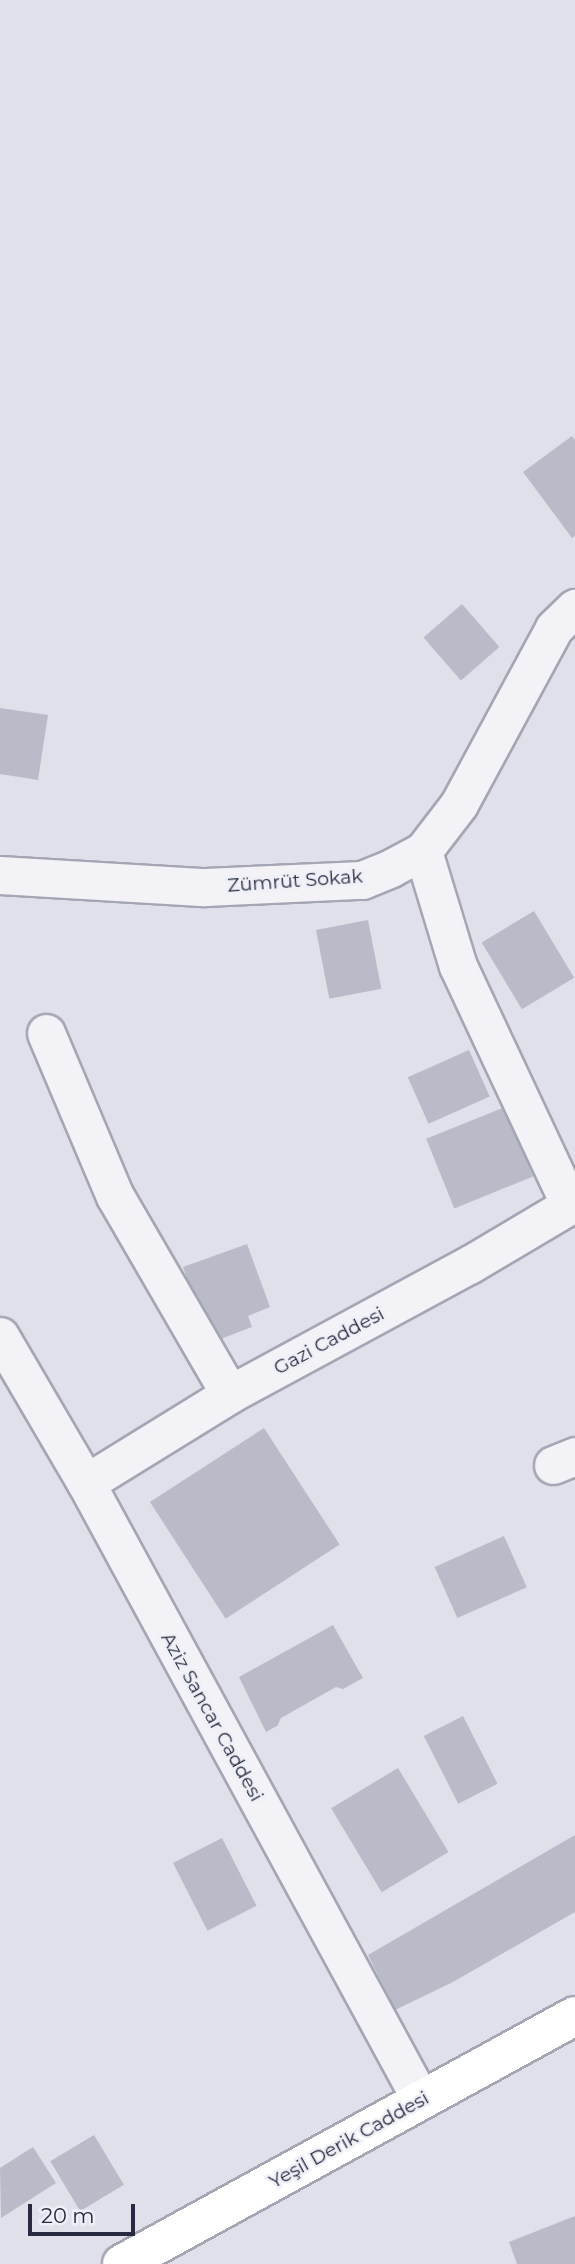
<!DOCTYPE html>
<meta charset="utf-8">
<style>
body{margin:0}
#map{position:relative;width:575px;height:2264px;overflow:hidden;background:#dfe0e9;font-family:Montserrat,sans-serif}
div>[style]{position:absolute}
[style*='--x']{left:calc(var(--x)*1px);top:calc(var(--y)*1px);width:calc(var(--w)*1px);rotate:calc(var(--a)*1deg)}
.building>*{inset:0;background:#b9bbc9;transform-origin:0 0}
.roads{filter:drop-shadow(2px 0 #a4a6b3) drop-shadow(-2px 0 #a4a6b3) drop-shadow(0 2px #a4a6b3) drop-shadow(0 -2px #a4a6b3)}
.minor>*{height:37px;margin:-18.5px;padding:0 18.5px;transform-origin:18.5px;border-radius:18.5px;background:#f2f2f7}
.major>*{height:38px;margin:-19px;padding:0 19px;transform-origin:19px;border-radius:19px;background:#fff}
span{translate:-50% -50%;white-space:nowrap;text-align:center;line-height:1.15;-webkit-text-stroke:5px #eef0f6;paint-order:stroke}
.street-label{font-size:19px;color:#272a41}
.scale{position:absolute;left:28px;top:2204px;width:107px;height:32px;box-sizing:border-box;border:4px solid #272a41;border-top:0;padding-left:9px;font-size:21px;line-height:24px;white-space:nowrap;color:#272a41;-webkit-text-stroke:5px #eef0f6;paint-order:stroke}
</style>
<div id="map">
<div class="building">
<i style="clip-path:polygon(572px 436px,575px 440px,575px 536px,572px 538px,523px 472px)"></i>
<i style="left:462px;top:604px;width:57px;height:51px;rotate:49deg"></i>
<i style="clip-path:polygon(0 708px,48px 715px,38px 780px,0 774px)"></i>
<i style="left:534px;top:911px;width:78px;height:61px;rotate:59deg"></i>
<i style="left:368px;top:920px;width:70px;height:53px;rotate:79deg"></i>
<i style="left:469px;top:1050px;width:51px;height:67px;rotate:66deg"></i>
<i style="left:505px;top:1107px;width:75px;height:85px;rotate:68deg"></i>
<i style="clip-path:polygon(247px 1244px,270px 1307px,248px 1316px,252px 1327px,210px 1343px,183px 1267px)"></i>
<i style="left:264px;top:1428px;width:139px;height:136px;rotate:57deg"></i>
<i style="left:504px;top:1536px;width:56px;height:76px;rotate:66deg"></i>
<i style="clip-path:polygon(333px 1625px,363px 1678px,343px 1689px,336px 1687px,281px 1718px,277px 1726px,266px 1732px,239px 1677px)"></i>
<i style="left:463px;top:1716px;width:76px;height:44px;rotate:63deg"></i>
<i style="left:398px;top:1768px;width:98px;height:78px;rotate:59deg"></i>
<i style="clip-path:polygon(575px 1835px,575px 1912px,453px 1982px,395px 2010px,368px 1955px)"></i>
<i style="left:222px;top:1838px;width:76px;height:55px;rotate:63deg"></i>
<i style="left:94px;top:2135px;width:58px;height:51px;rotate:59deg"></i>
<i style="clip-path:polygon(33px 2147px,56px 2183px,1px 2218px,0 2168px)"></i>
<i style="clip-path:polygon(575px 2216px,575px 2264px,517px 2264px,509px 2242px)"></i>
</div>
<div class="roads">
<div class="minor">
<i style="--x:423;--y:851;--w:120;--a:73.1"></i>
<i style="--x:458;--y:966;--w:264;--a:64.9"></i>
<i style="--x:0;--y:875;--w:205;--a:3.4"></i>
<i style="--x:205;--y:887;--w:157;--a:-2.6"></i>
<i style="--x:362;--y:880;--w:31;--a:-22"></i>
<i style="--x:391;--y:868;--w:36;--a:-28"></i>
<i style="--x:423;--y:851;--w:59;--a:-52.5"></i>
<i style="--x:459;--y:804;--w:200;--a:-61.6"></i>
<i style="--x:554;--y:628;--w:29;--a:-44"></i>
<i style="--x:46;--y:1033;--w:177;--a:67.1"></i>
<i style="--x:115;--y:1196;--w:229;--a:59.9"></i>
<i style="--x:0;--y:1336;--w:170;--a:59.7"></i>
<i style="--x:86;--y:1483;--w:702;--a:61.5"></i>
<i style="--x:553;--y:1465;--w:24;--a:-22"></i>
<i style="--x:86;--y:1483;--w:169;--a:-31.7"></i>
<i style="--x:230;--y:1394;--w:272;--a:-28.4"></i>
<i style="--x:469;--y:1265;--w:123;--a:-30.7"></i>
</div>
<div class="major">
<i style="--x:122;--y:2264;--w:516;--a:-28.7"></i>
</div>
</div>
<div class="street-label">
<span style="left:295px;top:881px;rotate:-4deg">Zümrüt Sokak</span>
<span style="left:329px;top:1341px;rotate:-28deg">Gazi Caddesi</span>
<span style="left:212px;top:1717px;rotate:61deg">Aziz Sancar Caddesi</span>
<span style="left:349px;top:2140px;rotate:-29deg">Yeşil Derik Caddesi</span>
</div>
<div class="scale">20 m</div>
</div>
